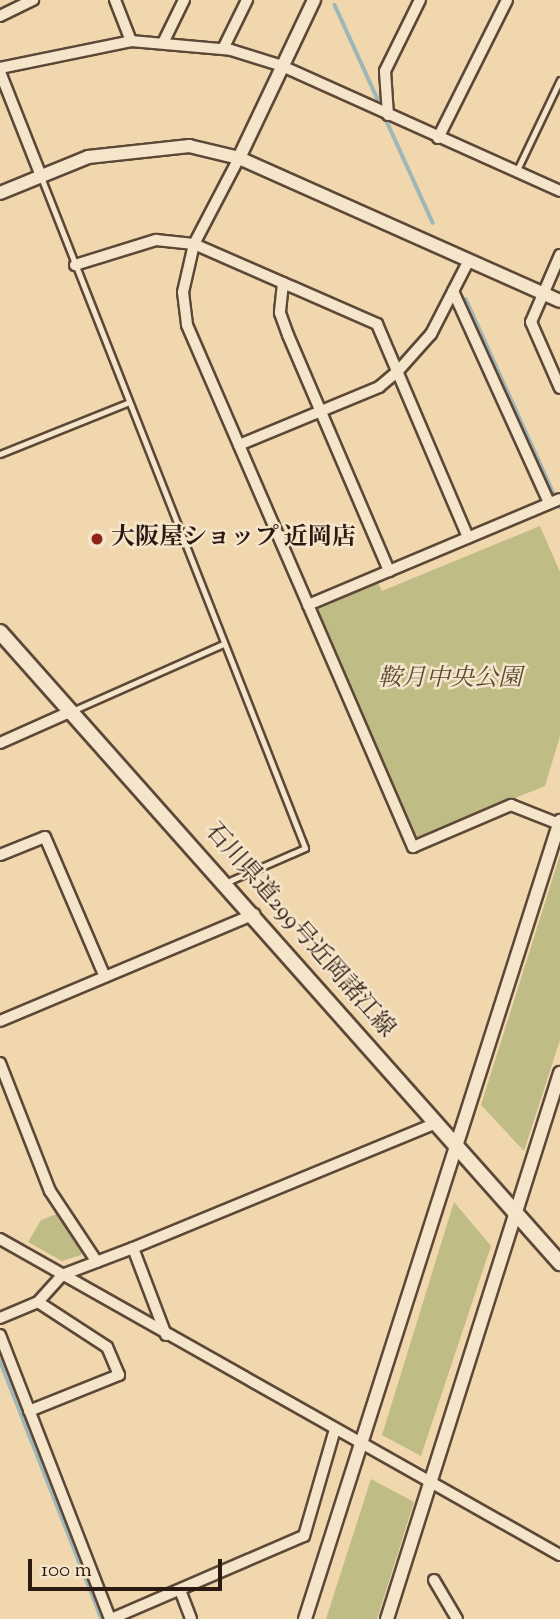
<!DOCTYPE html>
<meta charset="utf-8">
<style>
body{margin:0}
#map{position:relative;width:560px;height:1619px;overflow:hidden;background:#f0d7ae;font-family:"Sorts Mill Goudy","Noto Serif JP",serif}
div>[style]{position:absolute}
[style*='--x']{left:calc(var(--x)*1px);top:calc(var(--y)*1px);width:calc(var(--w)*1px);rotate:calc(var(--a)*1deg)}
.green>*{inset:0;background:#c0bc86}
.stream>*{height:3.5px;margin:-1.75px;padding:0 1.75px;transform-origin:1.75px;border-radius:1.75px;background:#9fb7b6}
.roads{filter:drop-shadow(2px 0 #5d4838) drop-shadow(-2px 0 #5d4838) drop-shadow(0 2px #5d4838) drop-shadow(0 -2px #5d4838)}
.service>*{height:5px;margin:-2.5px;padding:0 2.5px;transform-origin:2.5px;border-radius:2.5px;background:#f5e5ca}
.minor>*{height:10px;margin:-5px;padding:0 5px;transform-origin:5px;border-radius:5px;background:#f5e5ca}
.tertiary>*{height:12px;margin:-6px;padding:0 6px;transform-origin:6px;border-radius:6px;background:#f5e5ca}
.secondary>*{height:14px;margin:-7px;padding:0 7px;transform-origin:7px;border-radius:7px;background:#f5e5ca}
.dots>*{width:19px;height:19px;translate:-50% -50%;box-sizing:border-box;border:4px solid #f5e5ca;border-radius:50%}
span{translate:-50% -50%;white-space:nowrap;text-align:center;line-height:1.15;-webkit-text-stroke:5px #f5e5ca;paint-order:stroke}
.poi-label{font-size:24px;color:#2c1911;font-weight:700}
.left{translate:0 -50%;text-align:left}
.park-label{font-size:24px;color:#584a34;font-style:italic}
.street-label{font-size:24px;color:#2c1911}
.scale{position:absolute;left:28px;top:1559px;width:194px;height:32px;box-sizing:border-box;border:4px solid #2c1911;border-top:0;padding-left:9px;font-size:21px;line-height:24px;white-space:nowrap;color:#2c1911;-webkit-text-stroke:5px #f5e5ca;paint-order:stroke}
</style>
<div id="map">
<div class="green">
<i style="clip-path:polygon(540px 526px,560px 572px,560px 736px,545px 786px,405px 842px,303px 613px,377px 581px,382px 591px)"></i>
<i style="clip-path:polygon(560px 855px,560px 1040px,524px 1151px,481px 1105px)"></i>
<i style="clip-path:polygon(454px 1202px,491px 1246px,421px 1456px,382px 1435px)"></i>
<i style="clip-path:polygon(59px 1213px,83px 1246px,81px 1255px,62px 1261px,28px 1242px,41px 1220px)"></i>
<i style="clip-path:polygon(371px 1479px,414px 1502px,377px 1619px,326px 1619px)"></i>
</div>
<div class="stream">
<i style="--x:335;--y:5;--w:111;--a:65.5"></i>
<i style="--x:385;--y:117;--w:116;--a:65.6"></i>
<i style="--x:466;--y:299;--w:228;--a:65.7"></i>
<i style="--x:0;--y:1360;--w:278;--a:68.5"></i>
</div>
<div class="roads">
<div class="service">
<i style="--x:517;--y:170;--w:100;--a:-64.5"></i>
<i style="--x:41;--y:177;--w:721;--a:68.52"></i>
<i style="--x:305;--y:848;--w:85;--a:156.4"></i>
<i style="--x:0;--y:454;--w:137;--a:-21.9"></i>
<i style="--x:72;--y:711;--w:165;--a:-23.9"></i>
</div>
<div class="minor">
<i style="--x:115;--y:0;--w:44;--a:68.7"></i>
<i style="--x:0;--y:16;--w:37;--a:-26"></i>
<i style="--x:163;--y:43;--w:48;--a:-64"></i>
<i style="--x:223;--y:49;--w:55;--a:-63.9"></i>
<i style="--x:0;--y:68;--w:134;--a:-11.6"></i>
<i style="--x:131;--y:41;--w:100;--a:5.1"></i>
<i style="--x:231;--y:50;--w:53;--a:17.4"></i>
<i style="--x:282;--y:66;--w:305;--a:24.2"></i>
<i style="--x:0;--y:72;--w:112;--a:68.5"></i>
<i style="--x:388;--y:115;--w:44;--a:-93.9"></i>
<i style="--x:385;--y:71;--w:79;--a:-63.8"></i>
<i style="--x:438;--y:138;--w:154;--a:-63.4"></i>
<i style="--x:239;--y:158;--w:97;--a:117.6"></i>
<i style="--x:194;--y:244;--w:49;--a:102.9"></i>
<i style="--x:183;--y:292;--w:33;--a:83"></i>
<i style="--x:187;--y:325;--w:569;--a:66.59"></i>
<i style="--x:413;--y:847;--w:107;--a:-23.2"></i>
<i style="--x:511;--y:805;--w:52;--a:21.6"></i>
<i style="--x:560;--y:255;--w:73;--a:113.4"></i>
<i style="--x:531;--y:322;--w:72;--a:66.3"></i>
<i style="--x:75;--y:265;--w:85;--a:-17.2"></i>
<i style="--x:156;--y:240;--w:38;--a:6"></i>
<i style="--x:194;--y:244;--w:200;--a:23.6"></i>
<i style="--x:377;--y:324;--w:232;--a:66.9"></i>
<i style="--x:283;--y:283;--w:30;--a:96"></i>
<i style="--x:280;--y:313;--w:23;--a:70"></i>
<i style="--x:288;--y:335;--w:257;--a:66.8"></i>
<i style="--x:453;--y:291;--w:233;--a:65.6"></i>
<i style="--x:239;--y:445;--w:152;--a:-22.5"></i>
<i style="--x:379;--y:387;--w:25;--a:-40"></i>
<i style="--x:398;--y:371;--w:50;--a:-48.3"></i>
<i style="--x:431;--y:334;--w:81;--a:-62.8"></i>
<i style="--x:308;--y:605;--w:273;--a:-22.8"></i>
<i style="--x:0;--y:743;--w:79;--a:-24"></i>
<i style="--x:0;--y:855;--w:48;--a:-21.8"></i>
<i style="--x:45;--y:837;--w:152;--a:66.8"></i>
<i style="--x:0;--y:1021;--w:276;--a:-22.8"></i>
<i style="--x:0;--y:1063;--w:137;--a:68.7"></i>
<i style="--x:50;--y:1191;--w:85;--a:56.5"></i>
<i style="--x:0;--y:1239;--w:643;--a:29.44"></i>
<i style="--x:0;--y:1318;--w:41;--a:-22.8"></i>
<i style="--x:38;--y:1302;--w:36;--a:-48"></i>
<i style="--x:62;--y:1275;--w:76;--a:-20.8"></i>
<i style="--x:0;--y:1335;--w:305;--a:68.8"></i>
<i style="--x:166;--y:1335;--w:93;--a:-110.8"></i>
<i style="--x:133;--y:1248;--w:328;--a:-22.4"></i>
<i style="--x:29;--y:1411;--w:97;--a:-21.8"></i>
<i style="--x:119;--y:1375;--w:30;--a:-113"></i>
<i style="--x:107;--y:1347;--w:82;--a:-146.9"></i>
<i style="--x:434;--y:1580;--w:45;--a:59.5"></i>
<i style="--x:180;--y:1590;--w:31;--a:69"></i>
<i style="--x:111;--y:1619;--w:210;--a:-23.3"></i>
<i style="--x:304;--y:1536;--w:111;--a:-73.8"></i>
</div>
<div class="tertiary">
<i style="--x:239;--y:158;--w:175;--a:-64.6"></i>
<i style="--x:0;--y:193;--w:95;--a:-22.2"></i>
<i style="--x:88;--y:157;--w:102;--a:-6.2"></i>
<i style="--x:189;--y:146;--w:51;--a:13.5"></i>
<i style="--x:239;--y:158;--w:351;--a:24"></i>
<i style="--x:305;--y:1619;--w:838;--a:-72.28"></i>
<i style="--x:387;--y:1619;--w:573;--a:-72.42"></i>
</div>
<div class="secondary">
<i style="--x:0;--y:632;--w:844;--a:48.41"></i>
</div>
</div>
<div class="dots">
<i style="left:97px;top:539px;background:#8f2418"></i>
</div>
<div class="poi-label">
<span class="left" style="left:111px;top:539px">大阪屋ショップ 近岡店</span>
</div>
<div class="park-label">
<span style="left:450px;top:680px">鞍月中央公園</span>
</div>
<div class="street-label">
<span style="left:299px;top:931px;rotate:49deg">石川県道299号近岡諸江線</span>
</div>
<div class="scale">100 m</div>
</div>
